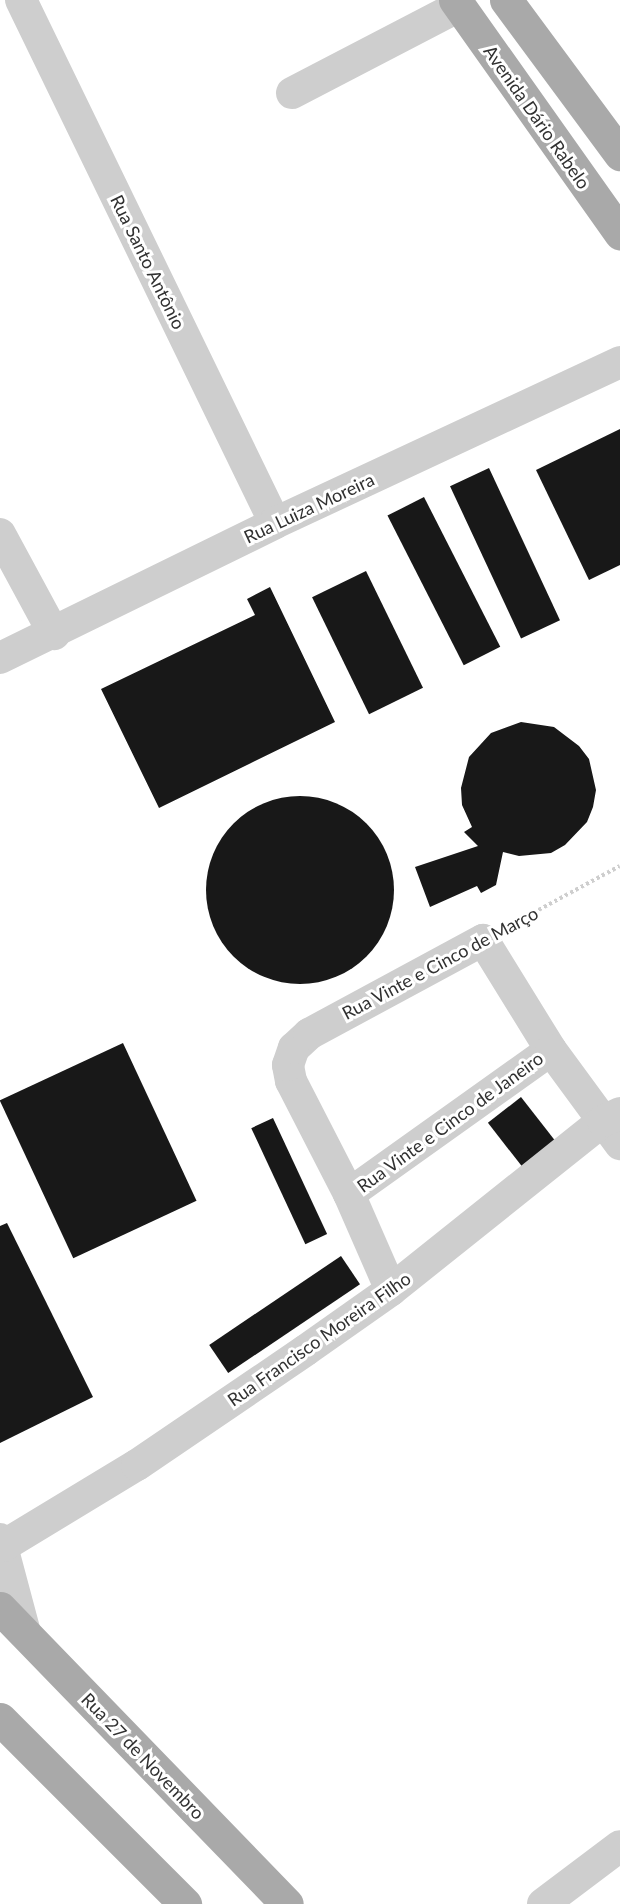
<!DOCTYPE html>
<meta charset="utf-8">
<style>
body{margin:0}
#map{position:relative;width:620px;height:1904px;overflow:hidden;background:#fff;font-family:Lato,sans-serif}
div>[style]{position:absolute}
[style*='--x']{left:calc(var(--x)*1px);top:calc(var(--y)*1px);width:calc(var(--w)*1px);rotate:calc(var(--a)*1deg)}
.building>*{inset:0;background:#181818;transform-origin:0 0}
.round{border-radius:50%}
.path>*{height:4px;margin-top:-2px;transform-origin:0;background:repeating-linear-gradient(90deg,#cecece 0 3px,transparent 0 6px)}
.minor>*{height:32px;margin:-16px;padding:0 16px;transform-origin:16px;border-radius:16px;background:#cecece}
.major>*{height:33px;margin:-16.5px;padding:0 16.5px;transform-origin:16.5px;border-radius:16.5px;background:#a9a9a9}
span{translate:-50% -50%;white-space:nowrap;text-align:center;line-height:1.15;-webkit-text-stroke:6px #fff;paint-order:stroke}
.street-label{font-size:18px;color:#313131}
</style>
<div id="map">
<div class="building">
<i style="clip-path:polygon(620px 429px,620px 565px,589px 580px,536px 470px)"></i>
<i style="left:489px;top:468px;width:168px;height:43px;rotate:65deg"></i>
<i style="left:424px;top:497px;width:168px;height:41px;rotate:63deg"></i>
<i style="left:366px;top:571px;width:130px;height:60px;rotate:64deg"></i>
<i style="clip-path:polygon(270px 587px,335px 722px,159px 808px,101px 689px,255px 615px,247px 599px)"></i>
<i style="clip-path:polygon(521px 722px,554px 727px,579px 746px,589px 759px,596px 790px,593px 807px,587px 822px,565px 845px,551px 853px,519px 856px,503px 852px,496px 885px,481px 893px,477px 886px,430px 907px,415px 867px,478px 846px,464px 832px,472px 827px,462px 805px,461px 788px,469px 757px,491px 733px)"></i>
<i class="round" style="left:206px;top:796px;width:188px;height:188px"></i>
<i style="left:123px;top:1043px;width:174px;height:136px;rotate:65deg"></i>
<i style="left:521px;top:1097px;width:58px;height:42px;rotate:52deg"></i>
<i style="left:273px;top:1118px;width:128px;height:24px;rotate:65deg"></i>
<i style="clip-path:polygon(7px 1223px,93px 1397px,0 1443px,0 1226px)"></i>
<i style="left:341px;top:1256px;width:34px;height:159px;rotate:56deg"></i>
</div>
<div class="path">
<i style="--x:507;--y:927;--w:128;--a:-28.4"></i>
</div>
<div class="minor">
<i style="--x:21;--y:0;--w:581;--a:64.1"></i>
<i style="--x:292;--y:93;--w:188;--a:-27.5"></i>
<i style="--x:0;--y:534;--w:114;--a:61.6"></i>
<i style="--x:0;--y:658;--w:306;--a:-26.1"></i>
<i style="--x:275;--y:523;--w:381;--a:-25"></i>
<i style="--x:349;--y:1194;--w:248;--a:-35.5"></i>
<i style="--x:391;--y:1290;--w:105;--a:-113.6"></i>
<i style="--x:349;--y:1194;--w:127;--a:-117.2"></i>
<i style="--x:291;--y:1081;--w:16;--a:-101"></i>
<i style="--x:288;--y:1065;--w:18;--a:-71"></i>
<i style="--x:294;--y:1048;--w:21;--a:-43"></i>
<i style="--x:309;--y:1034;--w:198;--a:-28.4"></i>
<i style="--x:483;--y:940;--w:129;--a:58.3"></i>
<i style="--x:551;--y:1050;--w:117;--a:53.7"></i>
<i style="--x:0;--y:1539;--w:97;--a:75.1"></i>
<i style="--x:3;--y:1546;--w:157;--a:-31.2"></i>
<i style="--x:137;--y:1465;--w:204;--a:-34.2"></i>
<i style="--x:306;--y:1350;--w:104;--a:-35.2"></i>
<i style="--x:391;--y:1290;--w:271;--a:-38.6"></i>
<i style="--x:603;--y:1121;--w:19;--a:-25"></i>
<i style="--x:543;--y:1904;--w:96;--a:-37"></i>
</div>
<div class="major">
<i style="--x:455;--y:0;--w:286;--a:54.7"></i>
<i style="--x:506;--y:0;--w:192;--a:53.5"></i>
<i style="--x:0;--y:1608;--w:412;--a:45.9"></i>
<i style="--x:0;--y:1719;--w:262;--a:45"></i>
</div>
<div class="street-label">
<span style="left:537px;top:117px;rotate:55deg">Avenida Dário Rabelo</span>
<span style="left:148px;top:262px;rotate:64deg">Rua Santo Antônio</span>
<span style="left:309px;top:508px;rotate:-25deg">Rua Luiza Moreira</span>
<span style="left:440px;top:963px;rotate:-28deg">Rua Vinte e Cinco de Março</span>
<span style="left:450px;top:1122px;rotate:-36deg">Rua Vinte e Cinco de Janeiro</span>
<span style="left:319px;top:1339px;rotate:-35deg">Rua Francisco Moreira Filho</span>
<span style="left:143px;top:1756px;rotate:46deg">Rua 27 de Novembro</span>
</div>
</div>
